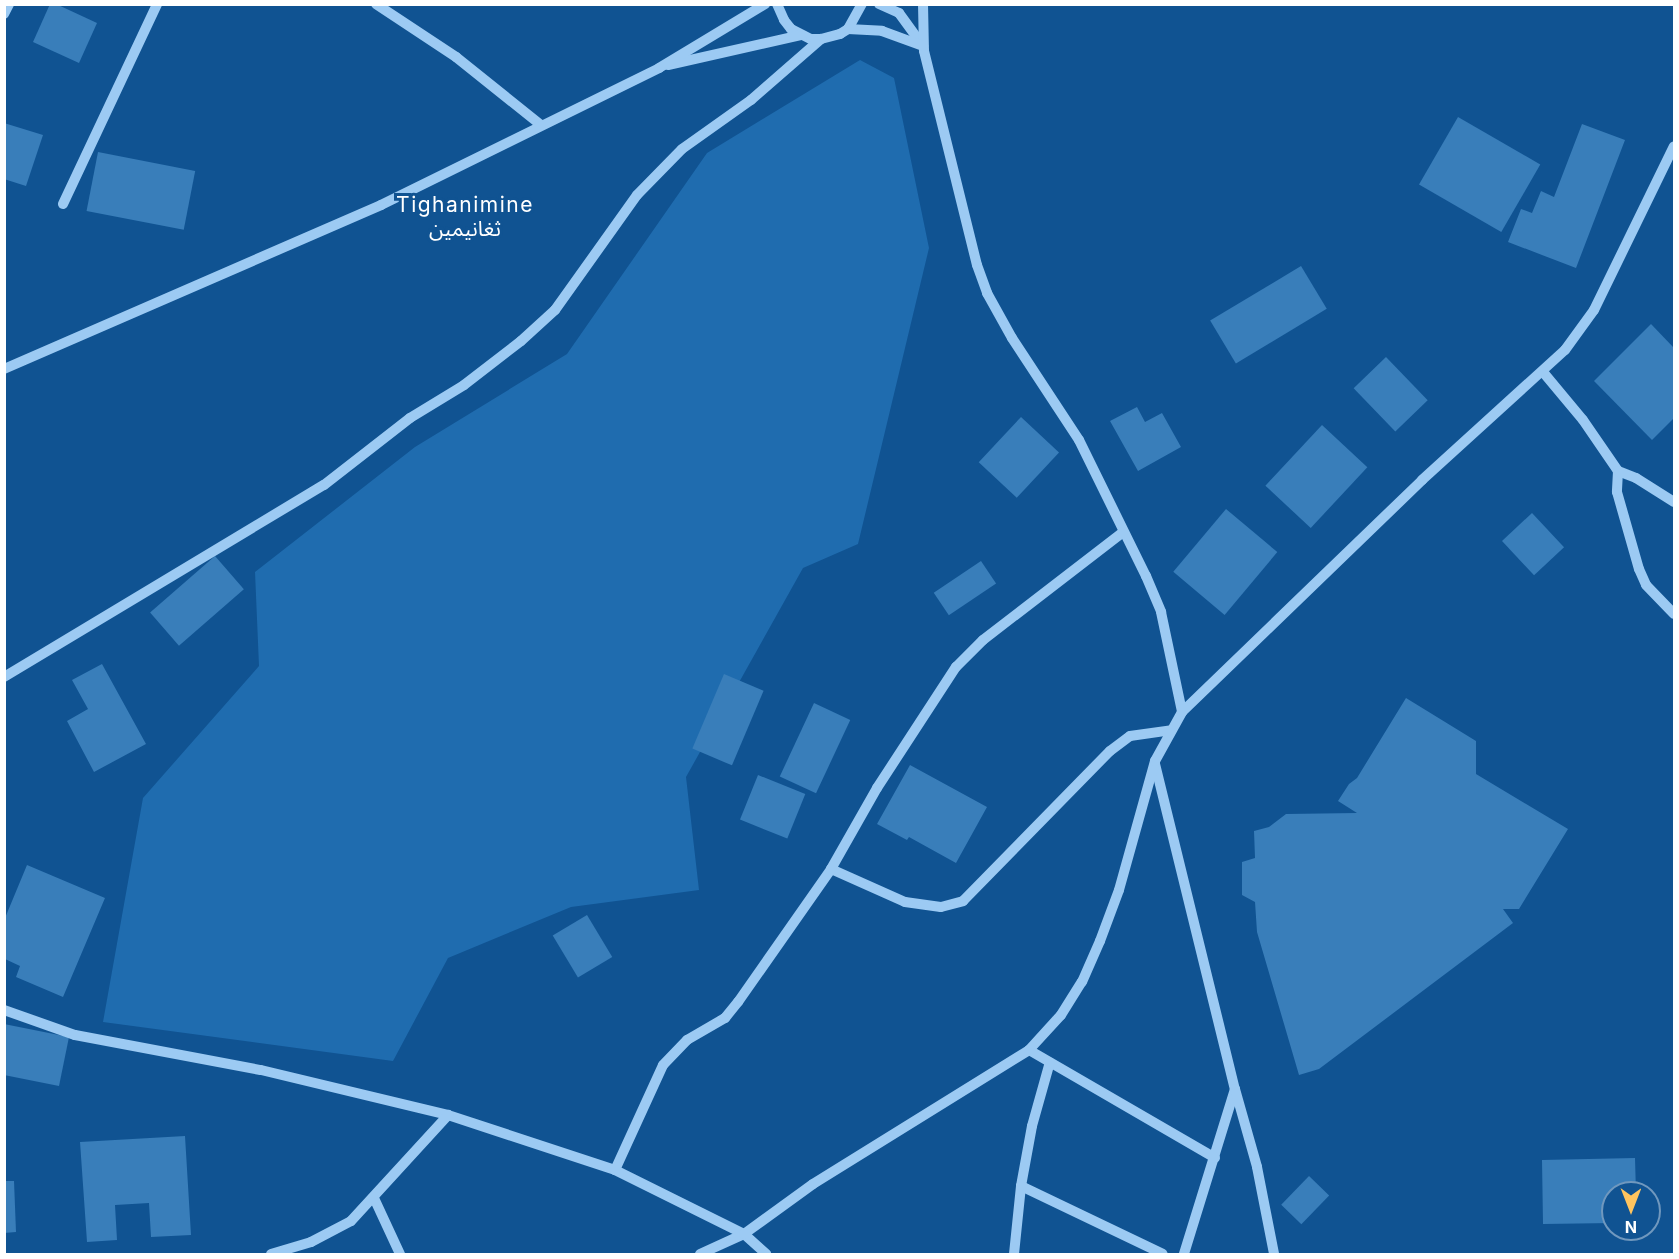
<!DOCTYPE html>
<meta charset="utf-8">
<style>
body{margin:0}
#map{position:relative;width:1679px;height:1259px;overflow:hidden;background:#105392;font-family:Inter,"Noto Sans Arabic",sans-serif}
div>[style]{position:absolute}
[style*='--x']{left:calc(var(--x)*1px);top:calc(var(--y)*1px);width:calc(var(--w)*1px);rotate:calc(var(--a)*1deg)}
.green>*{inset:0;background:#1f6caf}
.building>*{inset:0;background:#397eba;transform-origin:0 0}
.minor>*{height:10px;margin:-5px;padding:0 5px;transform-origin:5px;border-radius:5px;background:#9ccaf3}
span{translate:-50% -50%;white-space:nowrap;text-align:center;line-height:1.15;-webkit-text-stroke:6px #105392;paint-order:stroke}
.quarter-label{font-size:21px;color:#fff;letter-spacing:1.5px}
.frame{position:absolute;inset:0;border:6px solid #fff;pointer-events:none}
.north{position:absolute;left:1601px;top:1181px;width:60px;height:60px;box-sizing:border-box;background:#105392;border:2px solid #7098be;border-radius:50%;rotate:180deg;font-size:16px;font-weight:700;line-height:24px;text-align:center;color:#fff}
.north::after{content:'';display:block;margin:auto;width:21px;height:27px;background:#ffc45e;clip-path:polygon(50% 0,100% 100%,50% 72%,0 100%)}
</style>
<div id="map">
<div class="green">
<i style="clip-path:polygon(860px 60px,894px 78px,929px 248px,858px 544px,803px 568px,686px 777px,699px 890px,571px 907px,448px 958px,393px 1061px,103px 1022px,143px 798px,259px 666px,255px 572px,415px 447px,567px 354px,707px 153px)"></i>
</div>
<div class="building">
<i style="clip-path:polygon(50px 4px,56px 4px,97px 23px,79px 63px,33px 42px)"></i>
<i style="left:1458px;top:117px;width:95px;height:78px;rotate:30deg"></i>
<i style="clip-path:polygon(4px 123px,43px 135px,26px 186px,4px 179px)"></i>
<i style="clip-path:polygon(1582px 124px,1625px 140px,1576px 268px,1508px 242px,1521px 209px,1532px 213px,1541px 191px,1554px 197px)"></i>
<i style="left:98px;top:152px;width:99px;height:60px;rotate:11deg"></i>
<i style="left:1301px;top:266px;width:50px;height:106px;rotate:59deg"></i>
<i style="clip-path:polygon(1651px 324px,1674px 348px,1674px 418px,1652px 440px,1594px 381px)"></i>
<i style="left:1386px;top:357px;width:60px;height:45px;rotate:46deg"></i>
<i style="clip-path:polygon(1137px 407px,1145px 422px,1162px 413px,1181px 447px,1138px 471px,1110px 421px)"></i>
<i style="left:1021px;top:417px;width:52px;height:62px;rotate:43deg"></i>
<i style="left:1322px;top:425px;width:62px;height:83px;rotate:43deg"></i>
<i style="left:1226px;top:509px;width:67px;height:82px;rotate:40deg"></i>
<i style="left:1532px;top:513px;width:47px;height:41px;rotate:47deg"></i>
<i style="left:215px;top:556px;width:44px;height:86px;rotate:49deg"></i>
<i style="left:981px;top:561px;width:27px;height:57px;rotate:56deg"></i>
<i style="clip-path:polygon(102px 664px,146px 744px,94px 772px,67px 721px,88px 709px,72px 680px)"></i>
<i style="left:724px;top:674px;width:43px;height:81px;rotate:23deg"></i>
<i style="clip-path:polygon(1406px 698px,1476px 741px,1476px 774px,1568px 829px,1519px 909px,1503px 909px,1513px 923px,1319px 1069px,1299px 1075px,1257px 932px,1255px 902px,1242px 895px,1242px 862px,1255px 858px,1254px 831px,1269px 827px,1286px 814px,1357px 813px,1338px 801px,1349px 784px,1357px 778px)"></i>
<i style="left:814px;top:703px;width:40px;height:81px;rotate:25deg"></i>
<i style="clip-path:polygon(910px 765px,987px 807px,956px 863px,909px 837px,907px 840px,877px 824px)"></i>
<i style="left:758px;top:775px;width:51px;height:48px;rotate:22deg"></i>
<i style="clip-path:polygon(27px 865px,105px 898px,63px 997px,16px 977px,20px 966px,5px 959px,5px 918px)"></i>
<i style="left:587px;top:915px;width:49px;height:40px;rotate:59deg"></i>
<i style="clip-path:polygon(4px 1024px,69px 1037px,59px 1086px,4px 1075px)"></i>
<i style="clip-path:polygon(185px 1136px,191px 1235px,151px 1237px,149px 1203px,115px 1205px,117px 1240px,87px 1242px,80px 1142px)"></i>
<i style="clip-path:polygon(1635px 1158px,1636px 1193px,1613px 1193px,1613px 1223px,1543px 1224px,1542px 1160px)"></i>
<i style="left:1309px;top:1176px;width:28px;height:40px;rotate:44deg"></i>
<i style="clip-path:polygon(4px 1181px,14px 1181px,16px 1232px,4px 1233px)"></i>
</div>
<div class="minor">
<i style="--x:376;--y:4;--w:96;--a:33.5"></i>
<i style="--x:456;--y:57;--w:109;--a:38.7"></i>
<i style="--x:777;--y:4;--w:17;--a:66"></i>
<i style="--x:784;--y:20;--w:11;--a:52"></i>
<i style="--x:791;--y:29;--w:22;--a:27"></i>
<i style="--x:811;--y:39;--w:10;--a:0"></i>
<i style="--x:821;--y:39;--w:20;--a:-15"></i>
<i style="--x:840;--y:34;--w:9;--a:-32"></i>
<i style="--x:848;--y:29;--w:29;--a:-61"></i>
<i style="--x:879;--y:4;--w:22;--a:24"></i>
<i style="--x:899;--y:13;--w:37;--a:54"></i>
<i style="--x:923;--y:4;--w:47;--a:88.8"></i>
<i style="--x:924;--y:51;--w:220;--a:76.1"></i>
<i style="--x:977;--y:265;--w:30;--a:70"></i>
<i style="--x:987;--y:293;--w:51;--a:60.9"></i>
<i style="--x:1012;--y:338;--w:122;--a:56.7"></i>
<i style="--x:1079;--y:440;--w:152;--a:63.8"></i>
<i style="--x:1146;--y:576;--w:39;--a:67"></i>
<i style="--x:1161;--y:612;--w:102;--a:78.1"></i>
<i style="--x:4;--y:14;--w:11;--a:-63"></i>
<i style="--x:848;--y:29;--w:34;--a:3"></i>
<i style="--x:882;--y:31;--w:44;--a:20.1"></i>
<i style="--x:668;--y:65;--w:136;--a:-12.7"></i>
<i style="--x:63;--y:204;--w:221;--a:-64.8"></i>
<i style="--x:4;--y:369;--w:411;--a:-23.5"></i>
<i style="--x:381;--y:205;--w:310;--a:-26.2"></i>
<i style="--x:659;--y:68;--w:124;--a:-31.1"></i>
<i style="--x:1543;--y:372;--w:62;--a:50.2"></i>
<i style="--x:1583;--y:420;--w:62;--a:55.5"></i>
<i style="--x:1618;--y:471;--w:21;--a:93"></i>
<i style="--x:1617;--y:492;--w:80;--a:74.1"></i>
<i style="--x:1639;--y:569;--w:17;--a:66"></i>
<i style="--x:1646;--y:585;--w:40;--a:46"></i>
<i style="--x:1618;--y:471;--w:19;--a:21"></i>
<i style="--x:1636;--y:478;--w:45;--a:32.3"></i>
<i style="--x:4;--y:677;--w:373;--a:-31"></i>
<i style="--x:324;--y:485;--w:109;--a:-37.9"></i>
<i style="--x:410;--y:418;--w:63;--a:-31.4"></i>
<i style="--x:464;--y:385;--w:72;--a:-37.7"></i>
<i style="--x:521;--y:341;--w:46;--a:-42.4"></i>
<i style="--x:555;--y:310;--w:141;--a:-54.5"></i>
<i style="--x:637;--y:195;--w:64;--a:-45.6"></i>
<i style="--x:682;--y:149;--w:85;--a:-35.4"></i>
<i style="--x:751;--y:100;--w:93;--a:-41.1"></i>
<i style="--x:1155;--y:764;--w:335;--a:76.2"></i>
<i style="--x:1235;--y:1089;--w:173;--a:107.2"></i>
<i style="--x:831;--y:869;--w:81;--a:24"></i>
<i style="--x:905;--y:902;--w:36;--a:8"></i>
<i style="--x:941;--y:907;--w:23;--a:-15"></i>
<i style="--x:963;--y:901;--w:210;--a:-45.6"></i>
<i style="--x:1110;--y:751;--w:25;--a:-37"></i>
<i style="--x:1130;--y:736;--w:42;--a:-8.1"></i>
<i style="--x:4;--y:1010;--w:75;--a:19.4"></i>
<i style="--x:75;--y:1035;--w:189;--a:10.7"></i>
<i style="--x:261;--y:1070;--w:192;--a:13.5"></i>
<i style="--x:448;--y:1115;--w:176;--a:18.2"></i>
<i style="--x:615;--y:1170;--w:144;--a:26.4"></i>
<i style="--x:744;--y:1234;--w:30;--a:42"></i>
<i style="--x:1029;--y:1050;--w:215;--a:30.1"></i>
<i style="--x:1235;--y:1089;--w:81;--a:74.2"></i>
<i style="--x:1257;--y:1167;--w:89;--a:78.9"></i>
<i style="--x:615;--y:1170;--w:115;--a:-65.4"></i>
<i style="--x:663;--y:1065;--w:35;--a:-46"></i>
<i style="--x:687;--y:1040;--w:44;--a:-30.1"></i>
<i style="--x:725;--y:1018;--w:21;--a:-51"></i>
<i style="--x:738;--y:1002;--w:162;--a:-55"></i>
<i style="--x:831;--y:869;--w:93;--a:-60.4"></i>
<i style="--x:877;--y:788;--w:145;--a:-56.9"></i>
<i style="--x:956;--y:667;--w:38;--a:-45"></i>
<i style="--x:983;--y:640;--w:177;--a:-37.6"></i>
<i style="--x:1021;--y:1186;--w:157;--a:25.6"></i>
<i style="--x:374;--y:1198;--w:62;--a:65.1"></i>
<i style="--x:271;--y:1254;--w:42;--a:-16.7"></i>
<i style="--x:311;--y:1242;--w:45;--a:-27.7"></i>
<i style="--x:351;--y:1221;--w:144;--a:-47.5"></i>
<i style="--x:700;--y:1254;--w:48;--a:-24.4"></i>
<i style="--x:744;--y:1234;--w:85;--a:-35.9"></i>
<i style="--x:813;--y:1184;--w:254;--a:-31.8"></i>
<i style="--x:1029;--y:1050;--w:47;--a:-47.6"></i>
<i style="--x:1061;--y:1015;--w:39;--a:-58"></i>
<i style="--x:1082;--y:982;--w:45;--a:-66.3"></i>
<i style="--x:1100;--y:941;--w:54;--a:-69.6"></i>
<i style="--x:1119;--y:890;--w:134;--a:-74.4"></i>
<i style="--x:1155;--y:761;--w:56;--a:-61.1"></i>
<i style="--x:1182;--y:712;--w:334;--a:-44"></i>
<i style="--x:1422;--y:480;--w:193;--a:-42.3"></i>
<i style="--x:1565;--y:350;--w:49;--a:-54.1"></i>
<i style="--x:1594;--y:310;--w:182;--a:-64"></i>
<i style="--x:1014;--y:1254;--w:68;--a:-84.1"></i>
<i style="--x:1021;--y:1186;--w:61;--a:-79.6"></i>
<i style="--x:1032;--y:1126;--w:66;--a:-74.3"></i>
</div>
<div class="quarter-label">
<span style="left:465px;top:217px">Tighanimine<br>ثغانيمين</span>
</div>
<div class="frame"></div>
<div class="north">N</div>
</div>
